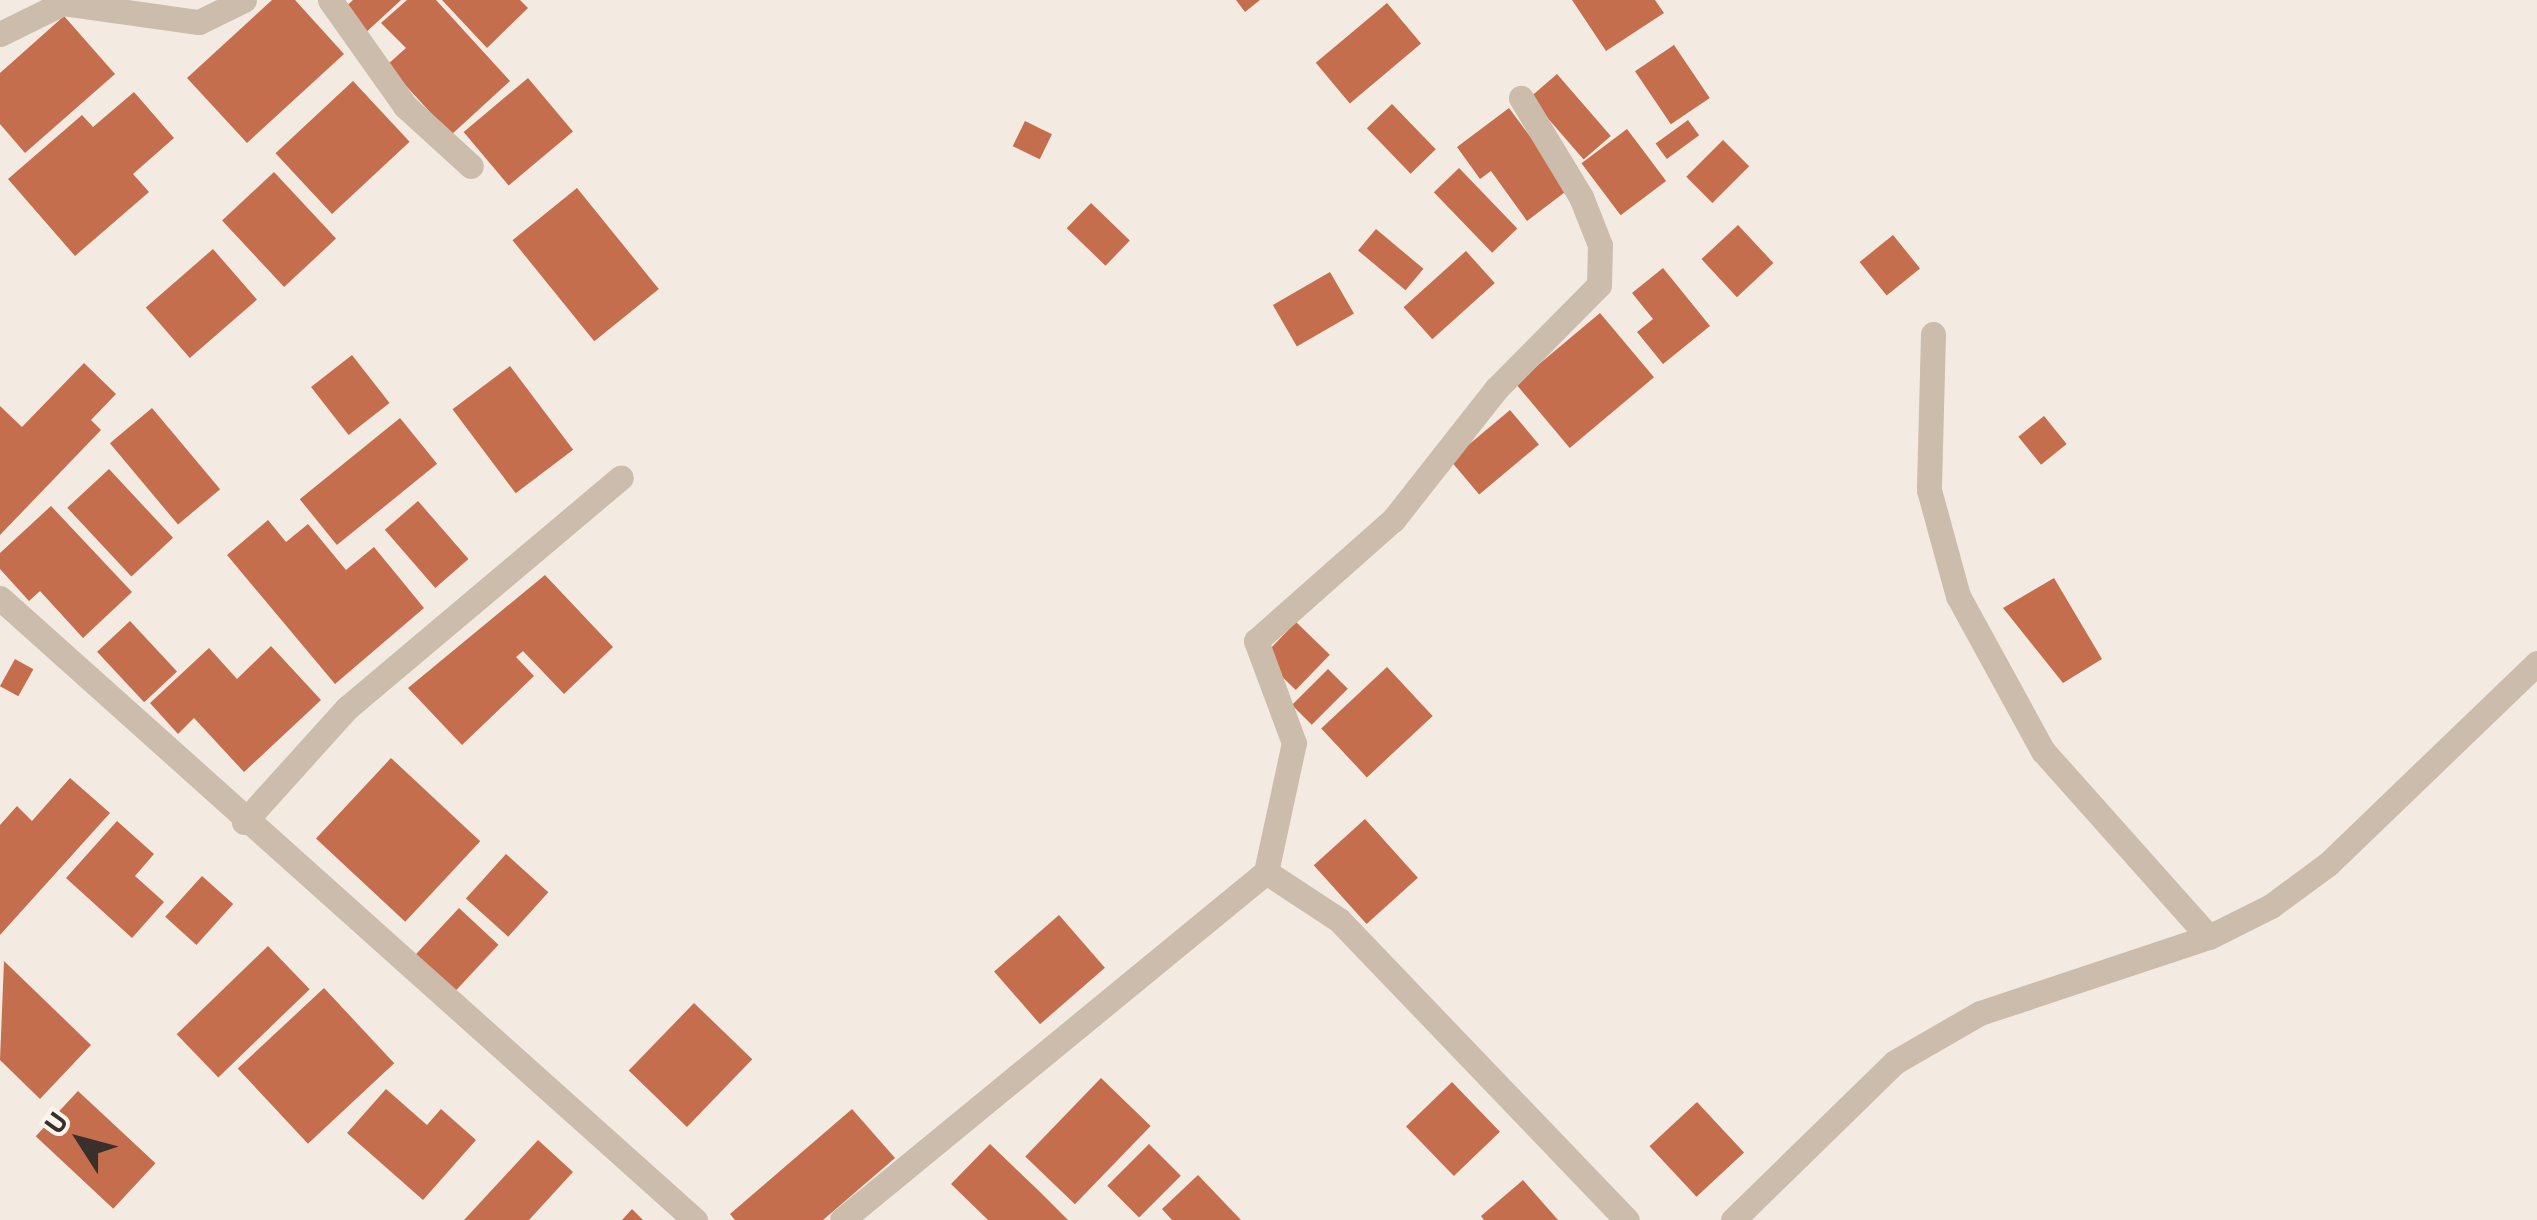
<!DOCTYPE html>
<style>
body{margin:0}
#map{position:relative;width:2537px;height:1220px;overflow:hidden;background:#f3ebe1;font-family:"Titillium Web",sans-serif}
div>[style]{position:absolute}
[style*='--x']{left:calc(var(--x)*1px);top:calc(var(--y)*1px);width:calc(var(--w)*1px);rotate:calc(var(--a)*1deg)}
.building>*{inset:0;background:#c56e4d;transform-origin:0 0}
.street>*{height:25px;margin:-12.5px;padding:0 12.5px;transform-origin:12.5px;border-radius:12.5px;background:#ccbcac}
span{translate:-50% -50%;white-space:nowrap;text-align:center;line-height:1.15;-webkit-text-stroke:9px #fbf5ed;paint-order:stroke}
.north{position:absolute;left:30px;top:1090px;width:100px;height:100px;-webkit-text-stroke:8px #fbf5ed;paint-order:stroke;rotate:306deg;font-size:28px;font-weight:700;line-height:40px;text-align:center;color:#3a302b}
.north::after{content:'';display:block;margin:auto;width:35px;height:45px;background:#3a302b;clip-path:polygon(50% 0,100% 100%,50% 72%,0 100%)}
</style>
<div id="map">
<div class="building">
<i style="clip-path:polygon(272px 0,295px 0,344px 54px,247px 143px,187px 78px)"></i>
<i style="clip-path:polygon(353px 0,401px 0,363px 35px,341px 11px)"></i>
<i style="clip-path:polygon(407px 0,436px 0,510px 81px,451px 135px,387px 65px,406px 48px,381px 23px)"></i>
<i style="clip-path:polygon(442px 0,520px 0,528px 8px,487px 48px)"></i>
<i style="clip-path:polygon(1236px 0,1260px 0,1245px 12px)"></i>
<i style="clip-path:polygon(1572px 0,1655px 0,1664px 13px,1606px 51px)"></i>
<i style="left:1387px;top:3px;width:53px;height:93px;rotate:50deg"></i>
<i style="clip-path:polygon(64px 16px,115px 74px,25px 153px,0 124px,0 73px)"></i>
<i style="left:1674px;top:45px;width:64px;height:47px;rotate:56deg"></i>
<i style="left:1557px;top:74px;width:82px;height:36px;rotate:49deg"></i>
<i style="left:528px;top:78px;width:70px;height:84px;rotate:50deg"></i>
<i style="left:353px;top:81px;width:83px;height:106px;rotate:47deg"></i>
<i style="clip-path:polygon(134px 92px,174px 138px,133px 174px,149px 192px,75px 256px,8px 179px,82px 115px,93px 127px)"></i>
<i style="left:1392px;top:104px;width:63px;height:35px;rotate:46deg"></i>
<i style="clip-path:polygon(1509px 108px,1569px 189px,1527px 221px,1491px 171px,1480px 179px,1457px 147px)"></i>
<i style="left:1688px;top:120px;width:19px;height:40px;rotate:54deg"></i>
<i style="left:1025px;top:121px;width:30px;height:28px;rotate:26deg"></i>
<i style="left:1627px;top:129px;width:65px;height:57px;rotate:53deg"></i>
<i style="left:1723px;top:140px;width:37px;height:52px;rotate:45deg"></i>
<i style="left:1459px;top:168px;width:84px;height:35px;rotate:46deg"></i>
<i style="left:274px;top:172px;width:91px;height:71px;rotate:47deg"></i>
<i style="left:577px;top:188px;width:130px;height:83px;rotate:51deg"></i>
<i style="left:1091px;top:203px;width:54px;height:35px;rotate:44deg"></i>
<i style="left:1738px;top:225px;width:52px;height:50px;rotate:47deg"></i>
<i style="left:1376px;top:229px;width:62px;height:28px;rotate:40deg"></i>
<i style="left:1893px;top:235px;width:43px;height:43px;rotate:51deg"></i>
<i style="left:213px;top:249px;width:67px;height:89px;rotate:49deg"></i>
<i style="left:1466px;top:251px;width:43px;height:84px;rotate:48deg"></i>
<i style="clip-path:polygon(1663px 268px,1710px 326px,1663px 364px,1637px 332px,1653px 319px,1632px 293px)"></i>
<i style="left:1330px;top:272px;width:48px;height:66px;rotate:60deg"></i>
<i style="left:1600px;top:313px;width:84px;height:110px;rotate:50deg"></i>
<i style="left:352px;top:355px;width:61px;height:52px;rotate:52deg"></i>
<i style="clip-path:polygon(84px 363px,116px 394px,91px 420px,101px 430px,0 535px,0 406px,22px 427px)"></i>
<i style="left:510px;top:366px;width:105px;height:72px;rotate:53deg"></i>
<i style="left:152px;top:408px;width:106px;height:55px;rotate:50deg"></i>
<i style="left:1510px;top:410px;width:45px;height:78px;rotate:50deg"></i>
<i style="left:2044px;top:416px;width:36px;height:33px;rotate:51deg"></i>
<i style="left:400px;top:418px;width:59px;height:129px;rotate:51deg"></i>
<i style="left:109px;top:469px;width:94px;height:57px;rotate:47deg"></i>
<i style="left:418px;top:501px;width:77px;height:44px;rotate:49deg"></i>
<i style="clip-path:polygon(51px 506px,132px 592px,83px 638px,40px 591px,29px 601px,0 569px,0 553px)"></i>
<i style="clip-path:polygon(268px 520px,286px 542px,308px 524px,346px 570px,374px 547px,424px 608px,335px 684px,227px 555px)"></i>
<i style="clip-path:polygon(545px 575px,613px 647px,564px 694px,523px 651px,516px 657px,534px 676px,462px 745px,408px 688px)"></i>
<i style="clip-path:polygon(2054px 578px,2102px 659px,2063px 683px,2003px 608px)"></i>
<i style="left:130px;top:621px;width:69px;height:45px;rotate:47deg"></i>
<i style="left:1296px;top:622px;width:47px;height:49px;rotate:44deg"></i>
<i style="clip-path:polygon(271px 646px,321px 700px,244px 772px,194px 718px,178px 734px,150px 703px,209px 648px,237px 679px)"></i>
<i style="left:15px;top:659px;width:21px;height:31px;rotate:29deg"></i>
<i style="left:1387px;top:667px;width:67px;height:90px;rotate:47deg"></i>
<i style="left:1328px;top:669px;width:28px;height:51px;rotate:45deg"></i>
<i style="left:391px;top:758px;width:122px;height:110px;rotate:43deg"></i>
<i style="clip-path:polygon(70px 778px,110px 813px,0 935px,0 825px,17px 806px,32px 821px)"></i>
<i style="left:1365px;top:819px;width:79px;height:69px;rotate:48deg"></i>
<i style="clip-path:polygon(117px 821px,154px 854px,135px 876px,164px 902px,132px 938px,66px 878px)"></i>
<i style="left:506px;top:854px;width:57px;height:60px;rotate:42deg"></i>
<i style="left:202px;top:876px;width:42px;height:55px;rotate:42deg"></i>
<i style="left:459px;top:908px;width:54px;height:69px;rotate:43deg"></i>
<i style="left:1059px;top:915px;width:70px;height:86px;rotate:49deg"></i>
<i style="left:268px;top:946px;width:60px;height:127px;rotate:46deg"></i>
<i style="clip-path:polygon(4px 961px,91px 1045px,40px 1099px,0 1060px)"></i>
<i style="left:324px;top:988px;width:103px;height:118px;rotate:47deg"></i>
<i style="left:694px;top:1003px;width:81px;height:94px;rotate:44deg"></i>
<i style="left:1101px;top:1078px;width:69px;height:109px;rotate:44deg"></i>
<i style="left:1452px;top:1082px;width:69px;height:64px;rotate:46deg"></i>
<i style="clip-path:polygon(386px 1089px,427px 1125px,441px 1109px,476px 1140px,423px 1200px,347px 1133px)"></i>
<i style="left:78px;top:1091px;width:106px;height:62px;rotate:43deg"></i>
<i style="left:1697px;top:1102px;width:69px;height:65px;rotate:47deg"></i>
<i style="clip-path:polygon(852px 1109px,895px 1158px,823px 1220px,735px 1220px,730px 1214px)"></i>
<i style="clip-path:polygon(538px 1140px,573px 1172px,529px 1220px,464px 1220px)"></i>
<i style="clip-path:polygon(990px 1144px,1040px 1192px,1068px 1220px,988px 1220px,951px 1184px)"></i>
<i style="left:1149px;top:1144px;width:45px;height:59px;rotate:45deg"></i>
<i style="clip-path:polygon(1198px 1175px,1241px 1220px,1172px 1220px,1162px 1209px)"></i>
<i style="clip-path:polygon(1523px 1180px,1558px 1220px,1484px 1220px,1481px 1216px)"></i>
<i style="clip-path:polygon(632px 1209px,643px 1220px,622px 1220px)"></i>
</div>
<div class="street">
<i style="--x:330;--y:0;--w:130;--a:54.7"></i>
<i style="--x:405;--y:106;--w:89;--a:42.3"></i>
<i style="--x:0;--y:34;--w:70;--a:-26.2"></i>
<i style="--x:63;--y:3;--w:137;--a:8"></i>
<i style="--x:199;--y:22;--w:50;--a:-26.1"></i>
<i style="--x:1933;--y:334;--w:156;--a:91.5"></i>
<i style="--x:1929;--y:490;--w:110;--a:74.7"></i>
<i style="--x:1958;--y:596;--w:177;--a:61.3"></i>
<i style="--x:2043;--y:751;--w:249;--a:48.3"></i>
<i style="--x:0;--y:598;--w:933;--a:41.83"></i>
<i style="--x:244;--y:822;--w:154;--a:-47.9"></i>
<i style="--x:347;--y:708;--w:358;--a:-40.1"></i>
<i style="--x:1266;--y:872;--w:132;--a:-77.8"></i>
<i style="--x:1294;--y:743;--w:109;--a:-110.4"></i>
<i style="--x:1256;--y:641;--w:183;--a:-41.5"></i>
<i style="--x:1393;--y:520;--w:167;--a:-51.8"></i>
<i style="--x:1496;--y:389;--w:146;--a:-45.3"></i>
<i style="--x:1599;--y:285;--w:40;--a:-88.6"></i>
<i style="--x:1600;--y:245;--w:52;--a:-111.6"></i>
<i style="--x:1581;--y:197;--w:116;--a:-121.2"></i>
<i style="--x:842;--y:1220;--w:549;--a:-39.38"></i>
<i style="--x:1266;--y:872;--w:87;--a:33.3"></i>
<i style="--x:1339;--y:920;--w:416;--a:46.2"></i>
<i style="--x:1733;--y:1220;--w:226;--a:-44.3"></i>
<i style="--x:1895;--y:1062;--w:98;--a:-30"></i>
<i style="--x:1980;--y:1013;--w:241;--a:-18.4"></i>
<i style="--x:2209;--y:937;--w:69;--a:-26.6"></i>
<i style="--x:2271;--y:906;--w:71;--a:-36.4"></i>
<i style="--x:2328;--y:864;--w:290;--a:-43.9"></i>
</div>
<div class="north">U</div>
</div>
